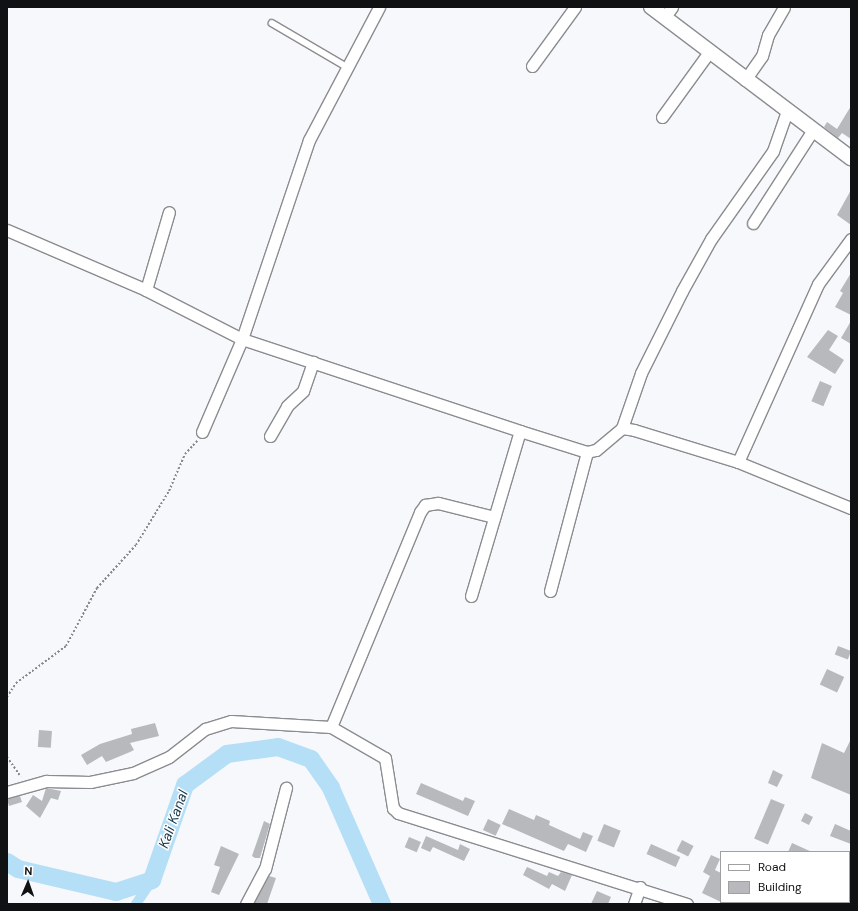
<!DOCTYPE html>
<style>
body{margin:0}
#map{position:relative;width:858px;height:911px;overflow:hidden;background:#f6f8fc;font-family:"DM Sans",sans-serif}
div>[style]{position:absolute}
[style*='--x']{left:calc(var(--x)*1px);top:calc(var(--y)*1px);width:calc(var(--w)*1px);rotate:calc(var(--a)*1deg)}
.canal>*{height:10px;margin:-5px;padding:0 5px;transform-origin:5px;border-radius:5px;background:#b4dff6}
.river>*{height:18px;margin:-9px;padding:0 9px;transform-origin:9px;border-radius:9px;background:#b4dff6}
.building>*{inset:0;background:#b8b9bd;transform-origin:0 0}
.path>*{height:2px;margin-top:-1px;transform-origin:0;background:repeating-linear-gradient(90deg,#87888b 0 2px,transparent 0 4px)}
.roads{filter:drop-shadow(1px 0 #8a8c8f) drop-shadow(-1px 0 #8a8c8f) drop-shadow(0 1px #8a8c8f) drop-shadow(0 -1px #8a8c8f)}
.service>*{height:5.5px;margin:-2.75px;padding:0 2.75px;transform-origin:2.75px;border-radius:2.75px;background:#fff}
.minor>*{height:11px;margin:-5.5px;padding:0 5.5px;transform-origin:5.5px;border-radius:5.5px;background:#fff}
.tertiary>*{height:14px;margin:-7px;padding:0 7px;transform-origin:7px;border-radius:7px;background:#fff}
span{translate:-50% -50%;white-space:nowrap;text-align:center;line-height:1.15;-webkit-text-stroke:3px #fff;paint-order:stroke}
.water-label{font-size:14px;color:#18394a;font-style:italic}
.frame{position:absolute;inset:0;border:8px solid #101112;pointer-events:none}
.legend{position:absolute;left:720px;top:851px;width:130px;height:52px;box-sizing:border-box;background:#fff;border:1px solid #9fa0a0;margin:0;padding:5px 7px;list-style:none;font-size:12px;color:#101112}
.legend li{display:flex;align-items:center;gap:8px;height:20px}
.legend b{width:20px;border:1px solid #9fa0a0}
.north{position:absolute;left:8px;top:863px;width:40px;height:40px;-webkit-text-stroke:3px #fff;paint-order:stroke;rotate:2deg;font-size:11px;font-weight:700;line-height:16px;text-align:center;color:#101112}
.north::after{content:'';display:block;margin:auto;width:14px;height:18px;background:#101112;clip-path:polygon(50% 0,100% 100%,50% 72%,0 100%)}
</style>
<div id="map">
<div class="canal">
<i style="--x:136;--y:904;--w:29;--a:-56"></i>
</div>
<div class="river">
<i style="--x:7;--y:862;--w:13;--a:32"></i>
<i style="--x:18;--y:869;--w:101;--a:13.2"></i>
<i style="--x:116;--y:892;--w:38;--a:-18"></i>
<i style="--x:152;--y:880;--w:101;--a:-70.8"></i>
<i style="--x:185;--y:785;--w:52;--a:-36.4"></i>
<i style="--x:227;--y:754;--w:51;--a:-7.8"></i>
<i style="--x:278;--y:747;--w:35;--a:20"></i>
<i style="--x:311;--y:759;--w:35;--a:55"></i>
<i style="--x:331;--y:788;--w:127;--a:66.3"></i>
</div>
<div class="building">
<i style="clip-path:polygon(851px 106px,851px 139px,842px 133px,838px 138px,824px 127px,827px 122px,837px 129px)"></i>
<i style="clip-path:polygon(851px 190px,851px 225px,837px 215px)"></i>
<i style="clip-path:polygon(851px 273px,851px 315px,835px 307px,843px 293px,840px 291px)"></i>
<i style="clip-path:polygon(851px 321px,851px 344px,841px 338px)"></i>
<i style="clip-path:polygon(828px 330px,838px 336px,829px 350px,844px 360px,835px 374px,807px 357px)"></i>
<i style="left:820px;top:381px;width:13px;height:22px;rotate:23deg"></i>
<i style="left:838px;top:646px;width:14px;height:9px;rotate:21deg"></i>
<i style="left:827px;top:669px;width:19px;height:17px;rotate:25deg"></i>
<i style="clip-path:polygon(155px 723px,159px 736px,130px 743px,134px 750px,130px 752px,106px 762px,102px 756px,87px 765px,81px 755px,100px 744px,132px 734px,131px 729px)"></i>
<i style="left:39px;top:730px;width:13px;height:17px;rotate:4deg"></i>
<i style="clip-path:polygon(851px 739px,851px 795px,811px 778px,822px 743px,844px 753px)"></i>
<i style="clip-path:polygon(773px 770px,783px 775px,777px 787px,768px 783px)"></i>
<i style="clip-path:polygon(421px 783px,463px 801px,465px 797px,475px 801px,468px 816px,416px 794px)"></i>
<i style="clip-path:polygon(46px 788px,61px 791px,58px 800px,51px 798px,40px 818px,26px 806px,33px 795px,42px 801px)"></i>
<i style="clip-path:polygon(20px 796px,22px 802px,9px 806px,7px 799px)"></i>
<i style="left:771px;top:799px;width:15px;height:43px;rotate:23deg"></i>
<i style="clip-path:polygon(509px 809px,534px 820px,536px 815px,550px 821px,549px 825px,580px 839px,583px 832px,593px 836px,586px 852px,568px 844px,564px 851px,502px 824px)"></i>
<i style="left:805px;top:813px;width:9px;height:9px;rotate:27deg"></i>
<i style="left:488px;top:819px;width:14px;height:12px;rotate:25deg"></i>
<i style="clip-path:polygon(264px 821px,270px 824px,260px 858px,255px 858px,252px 856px)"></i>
<i style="left:604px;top:824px;width:18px;height:18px;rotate:22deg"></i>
<i style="clip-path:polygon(835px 824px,851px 831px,851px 844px,830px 836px)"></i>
<i style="clip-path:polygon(426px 836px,458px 850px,460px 844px,470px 849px,464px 861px,433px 847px,430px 852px,421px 848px)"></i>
<i style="left:409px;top:837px;width:13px;height:11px;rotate:23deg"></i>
<i style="left:682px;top:840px;width:13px;height:12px;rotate:27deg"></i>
<i style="clip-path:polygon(792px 843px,812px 852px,788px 852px)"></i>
<i style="left:651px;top:844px;width:32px;height:11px;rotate:24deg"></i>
<i style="clip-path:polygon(221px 846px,239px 854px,219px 895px,211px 892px,220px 867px,214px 865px)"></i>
<i style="clip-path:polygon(711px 855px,720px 859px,715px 870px,721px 873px,721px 902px,702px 893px,710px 876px,703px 872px)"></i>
<i style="clip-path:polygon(527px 867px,547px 876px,549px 872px,558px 876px,561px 872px,572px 875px,565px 891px,552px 884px,549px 889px,523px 875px)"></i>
<i style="clip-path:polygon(269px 876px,276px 878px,267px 904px,254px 904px)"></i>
<i style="clip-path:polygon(597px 891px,611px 897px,608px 904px,591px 904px)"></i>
</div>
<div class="path">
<i style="--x:7;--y:697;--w:17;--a:-57"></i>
<i style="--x:16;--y:683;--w:62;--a:-36.5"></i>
<i style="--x:66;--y:646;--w:66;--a:-61.9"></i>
<i style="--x:97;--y:588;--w:58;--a:-47.8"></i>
<i style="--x:136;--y:545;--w:63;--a:-58.6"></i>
<i style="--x:169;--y:491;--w:40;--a:-66.6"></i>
<i style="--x:185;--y:454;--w:19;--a:-47"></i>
<i style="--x:7;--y:757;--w:24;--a:55"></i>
</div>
<div class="roads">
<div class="service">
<i style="--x:272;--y:23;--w:87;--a:30.4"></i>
</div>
<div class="minor">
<i style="--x:664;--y:18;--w:14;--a:-54"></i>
<i style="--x:532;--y:66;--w:73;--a:-53.9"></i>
<i style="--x:745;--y:80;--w:29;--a:-55"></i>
<i style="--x:762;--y:56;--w:22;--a:-74"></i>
<i style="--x:768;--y:35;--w:32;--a:-60"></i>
<i style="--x:662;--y:117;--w:80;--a:-54.1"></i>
<i style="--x:753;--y:223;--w:111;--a:-57.2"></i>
<i style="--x:7;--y:230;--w:151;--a:23.3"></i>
<i style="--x:146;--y:290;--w:108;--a:27"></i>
<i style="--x:242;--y:339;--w:293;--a:18.3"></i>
<i style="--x:520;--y:431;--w:70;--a:17.4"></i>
<i style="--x:587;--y:452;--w:9;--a:-13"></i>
<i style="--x:596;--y:450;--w:34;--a:-40"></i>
<i style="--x:622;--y:428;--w:12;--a:9"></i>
<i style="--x:634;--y:430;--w:109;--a:17.1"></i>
<i style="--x:738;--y:462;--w:122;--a:22.2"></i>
<i style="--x:146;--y:290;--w:81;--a:-73.6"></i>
<i style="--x:622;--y:428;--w:58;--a:-70.9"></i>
<i style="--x:641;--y:373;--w:92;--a:-63.4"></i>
<i style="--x:682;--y:291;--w:60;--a:-60.9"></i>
<i style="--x:711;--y:239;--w:108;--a:-54.8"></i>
<i style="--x:773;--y:151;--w:42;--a:-70.7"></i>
<i style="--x:202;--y:432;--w:101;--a:-66.7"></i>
<i style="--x:242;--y:339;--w:210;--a:-71.4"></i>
<i style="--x:309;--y:140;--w:150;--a:-62.2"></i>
<i style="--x:270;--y:436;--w:34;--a:-60"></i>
<i style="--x:287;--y:406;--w:22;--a:-43"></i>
<i style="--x:303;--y:391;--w:31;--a:-71"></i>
<i style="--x:738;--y:462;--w:195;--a:-65.8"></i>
<i style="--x:818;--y:284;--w:56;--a:-53.7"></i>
<i style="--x:550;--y:591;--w:144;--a:-75.1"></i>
<i style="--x:471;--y:596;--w:172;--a:-73.5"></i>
<i style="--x:331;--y:727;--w:62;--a:29.9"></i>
<i style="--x:385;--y:758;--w:51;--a:80.9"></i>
<i style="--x:393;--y:808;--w:7;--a:45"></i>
<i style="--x:398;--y:813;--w:303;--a:17.5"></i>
<i style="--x:7;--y:792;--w:41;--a:-15.8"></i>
<i style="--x:46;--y:781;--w:44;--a:1.3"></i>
<i style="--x:90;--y:782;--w:44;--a:-11.8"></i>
<i style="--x:133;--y:773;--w:39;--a:-24"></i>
<i style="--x:169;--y:757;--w:46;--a:-37.9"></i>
<i style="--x:205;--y:729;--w:27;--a:-17"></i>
<i style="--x:231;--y:721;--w:100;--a:3.4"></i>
<i style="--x:331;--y:727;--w:233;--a:-67.5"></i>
<i style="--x:420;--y:512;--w:9;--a:-54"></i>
<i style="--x:425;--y:505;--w:13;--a:-9"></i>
<i style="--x:438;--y:503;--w:58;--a:14"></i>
<i style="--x:246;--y:904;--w:40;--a:-62"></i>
<i style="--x:265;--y:869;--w:84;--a:-75.5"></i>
<i style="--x:634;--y:904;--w:18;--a:-71"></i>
</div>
<div class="tertiary">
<i style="--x:651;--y:7;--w:251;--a:37.1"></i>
</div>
</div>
<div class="water-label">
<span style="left:173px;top:819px;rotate:-70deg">Kali Kanal</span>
</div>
<div class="frame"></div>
<ul class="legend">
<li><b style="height:5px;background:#fff"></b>Road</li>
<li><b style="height:11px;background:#b8b9bd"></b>Building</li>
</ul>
<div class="north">N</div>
</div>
